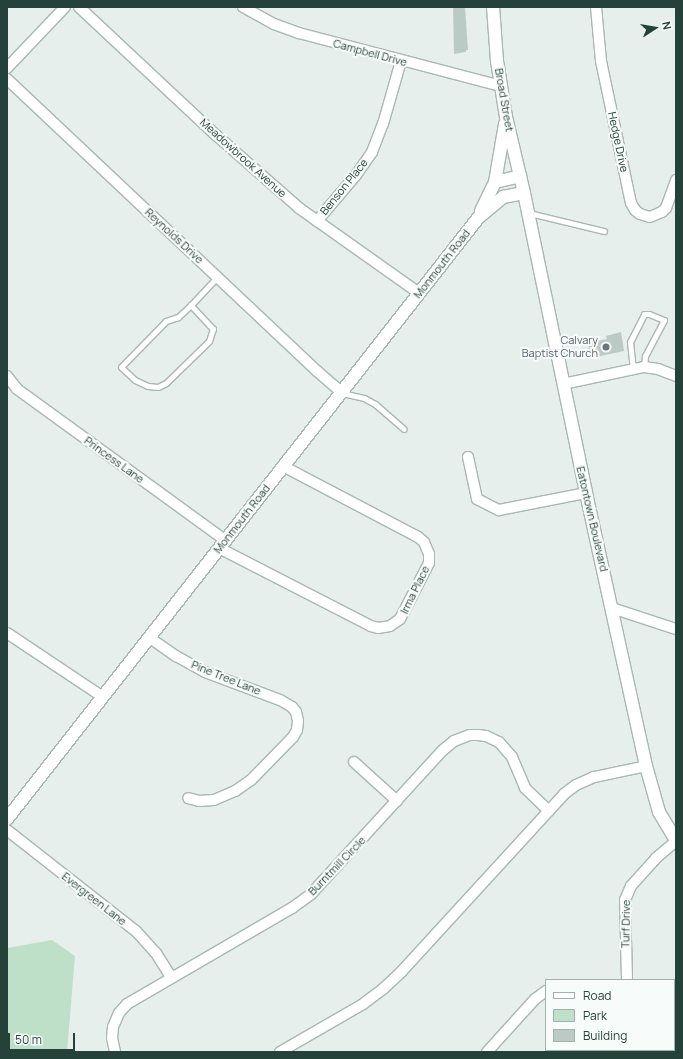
<!DOCTYPE html>
<style>
body{margin:0}
#map{position:relative;width:683px;height:1059px;overflow:hidden;background:#e6efeb;font-family:Manrope,sans-serif}
div>[style]{position:absolute}
[style*='--x']{left:calc(var(--x)*1px);top:calc(var(--y)*1px);width:calc(var(--w)*1px);rotate:calc(var(--a)*1deg)}
.green>*{inset:0;background:#bfe0c8}
.building>*{inset:0;background:#bbcac4}
.roads{filter:drop-shadow(1px 0 #a8b8b2) drop-shadow(-1px 0 #a8b8b2) drop-shadow(0 1px #a8b8b2) drop-shadow(0 -1px #a8b8b2)}
.service>*{height:5px;margin:-2.5px;padding:0 2.5px;transform-origin:2.5px;border-radius:2.5px;background:#fff}
.minor>*{height:10px;margin:-5px;padding:0 5px;transform-origin:5px;border-radius:5px;background:#fff}
.tertiary>*{height:12px;margin:-6px;padding:0 6px;transform-origin:6px;border-radius:6px;background:#fff}
.secondary>*{height:12px;margin:-6px;padding:0 6px;transform-origin:6px;border-radius:6px;background:#fff}
.dots>*{width:11px;height:11px;translate:-50% -50%;box-sizing:border-box;border:2px solid #f7fbf9;border-radius:50%}
span{translate:-50% -50%;white-space:nowrap;text-align:center;line-height:1.15;-webkit-text-stroke:4px #f7fbf9;paint-order:stroke}
.street-label{font-size:11px;color:#24423a}
.worship-label{font-size:11px;color:#5b616d}
.right{translate:-100% -50%;text-align:right}
.frame{position:absolute;inset:0;border:8px solid #24423a;pointer-events:none}
.legend{position:absolute;left:545px;top:979px;width:130px;height:72px;box-sizing:border-box;background:#f7fbf9;border:1px solid #a3b1ad;margin:0;padding:5px 7px;list-style:none;font-size:12px;color:#24423a}
.legend li{display:flex;align-items:center;gap:8px;height:20px}
.legend b{width:20px;border:1px solid #a3b1ad}
.north{position:absolute;left:635px;top:8px;width:40px;height:40px;-webkit-text-stroke:3px #f7fbf9;paint-order:stroke;rotate:78deg;font-size:11px;font-weight:700;line-height:16px;text-align:center;color:#24423a}
.north::after{content:'';display:block;margin:auto;width:14px;height:18px;background:#24423a;clip-path:polygon(50% 0,100% 100%,50% 72%,0 100%)}
.scale{position:absolute;left:8px;top:1033px;width:67px;height:18px;box-sizing:border-box;border:2px solid #24423a;border-top:0;padding-left:5px;font-size:12px;line-height:14px;white-space:nowrap;color:#24423a;-webkit-text-stroke:3px #f7fbf9;paint-order:stroke}
</style>
<div id="map">
<div class="green">
<i style="clip-path:polygon(52px 940px,75px 956px,67px 1052px,7px 1052px,7px 948px)"></i>
</div>
<div class="building">
<i style="clip-path:polygon(453px 7px,465px 7px,468px 50px,466px 50px,466px 52px,454px 54px)"></i>
<i style="clip-path:polygon(621px 332px,624px 351px,591px 358px,588px 343px,607px 339px,606px 336px)"></i>
</div>
<div class="roads">
<div class="service">
<i style="--x:529;--y:213;--w:77;--a:13.5"></i>
<i style="--x:191;--y:305;--w:18;--a:137"></i>
<i style="--x:178;--y:317;--w:13;--a:162"></i>
<i style="--x:166;--y:321;--w:64;--a:134.4"></i>
<i style="--x:121;--y:367;--w:19;--a:43"></i>
<i style="--x:135;--y:380;--w:14;--a:25"></i>
<i style="--x:148;--y:386;--w:10;--a:6"></i>
<i style="--x:158;--y:387;--w:9;--a:-27"></i>
<i style="--x:166;--y:383;--w:60;--a:-44.3"></i>
<i style="--x:209;--y:341;--w:13;--a:-72"></i>
<i style="--x:213;--y:329;--w:33;--a:-133"></i>
<i style="--x:191;--y:305;--w:38;--a:-47"></i>
<i style="--x:633;--y:370;--w:28;--a:-96"></i>
<i style="--x:630;--y:342;--w:31;--a:-63"></i>
<i style="--x:644;--y:314;--w:5;--a:0"></i>
<i style="--x:649;--y:314;--w:16;--a:22"></i>
<i style="--x:664;--y:320;--w:41;--a:117.8"></i>
<i style="--x:645;--y:356;--w:11;--a:95"></i>
<i style="--x:342;--y:393;--w:23;--a:13"></i>
<i style="--x:364;--y:398;--w:13;--a:29"></i>
<i style="--x:375;--y:404;--w:38;--a:41"></i>
</div>
<div class="minor">
<i style="--x:79;--y:7;--w:187;--a:43.1"></i>
<i style="--x:216;--y:135;--w:111;--a:41.3"></i>
<i style="--x:299;--y:208;--w:147;--a:35.3"></i>
<i style="--x:243;--y:7;--w:35;--a:29"></i>
<i style="--x:274;--y:24;--w:27;--a:20"></i>
<i style="--x:299;--y:33;--w:209;--a:14.7"></i>
<i style="--x:596;--y:7;--w:54;--a:84.7"></i>
<i style="--x:601;--y:61;--w:145;--a:78.1"></i>
<i style="--x:631;--y:203;--w:8;--a:60"></i>
<i style="--x:635;--y:210;--w:6;--a:39"></i>
<i style="--x:640;--y:214;--w:10;--a:17"></i>
<i style="--x:650;--y:217;--w:13;--a:-23"></i>
<i style="--x:662;--y:212;--w:6;--a:-45"></i>
<i style="--x:666;--y:208;--w:30;--a:-70"></i>
<i style="--x:7;--y:68;--w:84;--a:-46.4"></i>
<i style="--x:7;--y:79;--w:426;--a:43.3"></i>
<i style="--x:317;--y:371;--w:33;--a:41"></i>
<i style="--x:317;--y:221;--w:60;--a:-49.7"></i>
<i style="--x:356;--y:175;--w:28;--a:-55"></i>
<i style="--x:372;--y:152;--w:30;--a:-69"></i>
<i style="--x:383;--y:124;--w:66;--a:-74.1"></i>
<i style="--x:7;--y:376;--w:16;--a:52"></i>
<i style="--x:17;--y:389;--w:257;--a:36"></i>
<i style="--x:563;--y:384;--w:83;--a:-11.9"></i>
<i style="--x:644;--y:367;--w:14;--a:8"></i>
<i style="--x:658;--y:369;--w:19;--a:21"></i>
<i style="--x:468;--y:457;--w:43;--a:77.9"></i>
<i style="--x:477;--y:499;--w:25;--a:27"></i>
<i style="--x:499;--y:510;--w:89;--a:-11.1"></i>
<i style="--x:219;--y:548;--w:171;--a:27.2"></i>
<i style="--x:371;--y:626;--w:7;--a:16"></i>
<i style="--x:378;--y:628;--w:12;--a:-9"></i>
<i style="--x:390;--y:626;--w:12;--a:-35"></i>
<i style="--x:400;--y:619;--w:63;--a:-62.6"></i>
<i style="--x:429;--y:563;--w:9;--a:-90"></i>
<i style="--x:429;--y:554;--w:13;--a:-113"></i>
<i style="--x:424;--y:542;--w:8;--a:-140"></i>
<i style="--x:418;--y:537;--w:153;--a:-152.3"></i>
<i style="--x:612;--y:608;--w:67;--a:18.2"></i>
<i style="--x:7;--y:633;--w:115;--a:33.7"></i>
<i style="--x:150;--y:638;--w:32;--a:35"></i>
<i style="--x:176;--y:656;--w:33;--a:29"></i>
<i style="--x:205;--y:672;--w:80;--a:20.5"></i>
<i style="--x:280;--y:700;--w:14;--a:30"></i>
<i style="--x:292;--y:707;--w:6;--a:51"></i>
<i style="--x:296;--y:712;--w:9;--a:77"></i>
<i style="--x:298;--y:721;--w:9;--a:96"></i>
<i style="--x:297;--y:730;--w:8;--a:120"></i>
<i style="--x:293;--y:737;--w:60;--a:134.3"></i>
<i style="--x:251;--y:780;--w:19;--a:145"></i>
<i style="--x:235;--y:791;--w:23;--a:157"></i>
<i style="--x:214;--y:800;--w:15;--a:176"></i>
<i style="--x:199;--y:801;--w:11;--a:-165"></i>
<i style="--x:354;--y:762;--w:58;--a:42.2"></i>
<i style="--x:7;--y:830;--w:164;--a:38.1"></i>
<i style="--x:136;--y:931;--w:30;--a:48"></i>
<i style="--x:156;--y:953;--w:28;--a:58"></i>
<i style="--x:627;--y:980;--w:80;--a:-91.4"></i>
<i style="--x:625;--y:900;--w:15;--a:-67"></i>
<i style="--x:631;--y:886;--w:38;--a:-48"></i>
<i style="--x:656;--y:858;--w:26;--a:-40"></i>
<i style="--x:115;--y:1052;--w:14;--a:-102"></i>
<i style="--x:112;--y:1038;--w:11;--a:-85"></i>
<i style="--x:113;--y:1027;--w:15;--a:-67"></i>
<i style="--x:119;--y:1013;--w:12;--a:-48"></i>
<i style="--x:127;--y:1004;--w:191;--a:-30.2"></i>
<i style="--x:292;--y:908;--w:24;--a:-36"></i>
<i style="--x:311;--y:894;--w:195;--a:-47.5"></i>
<i style="--x:443;--y:750;--w:14;--a:-39"></i>
<i style="--x:454;--y:741;--w:17;--a:-21"></i>
<i style="--x:470;--y:735;--w:8;--a:0"></i>
<i style="--x:478;--y:735;--w:8;--a:7"></i>
<i style="--x:486;--y:736;--w:14;--a:25"></i>
<i style="--x:499;--y:742;--w:20;--a:49"></i>
<i style="--x:512;--y:757;--w:34;--a:67"></i>
<i style="--x:525;--y:788;--w:33;--a:44"></i>
<i style="--x:280;--y:1052;--w:96;--a:-30"></i>
<i style="--x:363;--y:1004;--w:25;--a:-37"></i>
<i style="--x:383;--y:989;--w:26;--a:-43"></i>
<i style="--x:402;--y:971;--w:240;--a:-47.5"></i>
<i style="--x:564;--y:794;--w:15;--a:-37"></i>
<i style="--x:576;--y:785;--w:20;--a:-24"></i>
<i style="--x:594;--y:777;--w:53;--a:-11.9"></i>
<i style="--x:487;--y:1052;--w:72;--a:-47.8"></i>
<i style="--x:535;--y:999;--w:14;--a:-36"></i>
<i style="--x:611;--y:1052;--w:2;--a:-63"></i>
</div>
<div class="tertiary">
<i style="--x:524;--y:193;--w:306;--a:78.3"></i>
<i style="--x:586;--y:493;--w:280;--a:77.6"></i>
<i style="--x:646;--y:766;--w:48;--a:74.2"></i>
<i style="--x:659;--y:812;--w:33;--a:59"></i>
</div>
<div class="secondary">
<i style="--x:495;--y:182;--w:26;--a:-13"></i>
<i style="--x:481;--y:211;--w:32;--a:-64"></i>
<i style="--x:495;--y:182;--w:59;--a:-80.2"></i>
<i style="--x:7;--y:819;--w:764;--a:-51.91"></i>
<i style="--x:478;--y:218;--w:33;--a:-40"></i>
<i style="--x:503;--y:197;--w:21;--a:-11"></i>
<i style="--x:524;--y:193;--w:78;--a:-103.3"></i>
<i style="--x:506;--y:117;--w:57;--a:-99.1"></i>
<i style="--x:497;--y:61;--w:54;--a:-94.2"></i>
</div>
</div>
<div class="dots">
<i style="left:606px;top:347px;background:#6b7280"></i>
</div>
<div class="street-label">
<span style="left:370px;top:53px;rotate:15deg">Campbell Drive</span>
<span style="left:504px;top:100px;rotate:80deg">Broad Street</span>
<span style="left:618px;top:142px;rotate:78deg">Hedge Drive</span>
<span style="left:243px;top:158px;rotate:42deg">Meadowbrook Avenue</span>
<span style="left:344px;top:187px;rotate:-51deg">Benson Place</span>
<span style="left:174px;top:236px;rotate:43deg">Reynolds Drive</span>
<span style="left:442px;top:264px;rotate:-52deg">Monmouth Road</span>
<span style="left:114px;top:460px;rotate:36deg">Princess Lane</span>
<span style="left:242px;top:519px;rotate:-52deg">Monmouth Road</span>
<span style="left:592px;top:519px;rotate:77deg">Eatontown Boulevard</span>
<span style="left:415px;top:590px;rotate:-64deg">Irma Place</span>
<span style="left:226px;top:678px;rotate:22deg">Pine Tree Lane</span>
<span style="left:337px;top:866px;rotate:-46deg">Burntmill Circle</span>
<span style="left:94px;top:899px;rotate:38deg">Evergreen Lane</span>
<span style="left:626px;top:924px;rotate:-89deg">Turf Drive</span>
</div>
<div class="worship-label">
<span class="right" style="left:598px;top:347px">Calvary<br>Baptist Church</span>
</div>
<div class="frame"></div>
<ul class="legend">
<li><b style="height:5px;background:#fff"></b>Road</li>
<li><b style="height:11px;background:#bfe0c8"></b>Park</li>
<li><b style="height:11px;background:#bbcac4"></b>Building</li>
</ul>
<div class="north">N</div>
<div class="scale">50 m</div>
</div>
